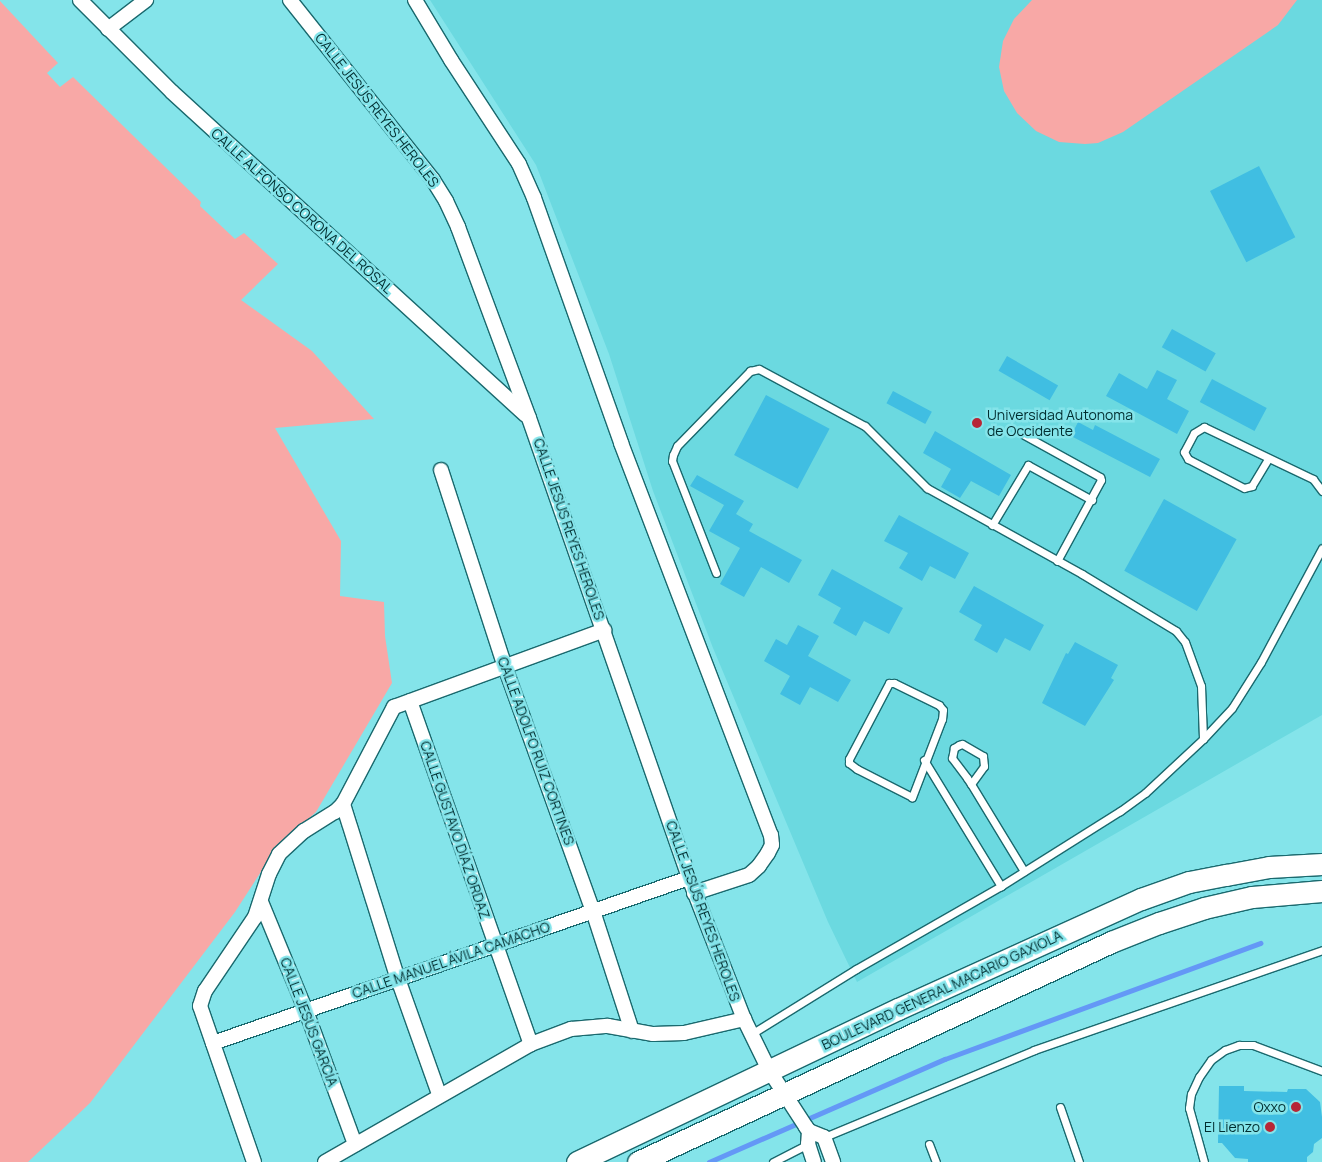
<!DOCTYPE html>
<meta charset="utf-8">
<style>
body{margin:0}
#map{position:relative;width:1322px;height:1162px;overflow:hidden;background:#84e4ea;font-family:Manrope,sans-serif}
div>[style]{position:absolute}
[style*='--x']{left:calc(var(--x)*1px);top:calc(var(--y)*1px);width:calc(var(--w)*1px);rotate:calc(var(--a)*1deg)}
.built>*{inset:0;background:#6bd9e0}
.green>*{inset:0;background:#f8a8a6}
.stream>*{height:4.5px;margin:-2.25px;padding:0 2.25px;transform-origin:2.25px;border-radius:2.25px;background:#6498f6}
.building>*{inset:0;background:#40bee2;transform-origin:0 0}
.roads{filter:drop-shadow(1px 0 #1a696e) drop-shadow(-1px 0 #1a696e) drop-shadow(0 1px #1a696e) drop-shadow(0 -1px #1a696e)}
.lane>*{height:7px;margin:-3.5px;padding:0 3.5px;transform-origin:3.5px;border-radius:3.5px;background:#fff}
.street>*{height:14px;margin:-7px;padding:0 7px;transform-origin:7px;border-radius:7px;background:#fff}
.primary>*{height:21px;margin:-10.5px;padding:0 10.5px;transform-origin:10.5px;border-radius:10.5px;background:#fff}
.dots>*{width:14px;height:14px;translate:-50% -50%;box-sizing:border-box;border:2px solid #84e4ea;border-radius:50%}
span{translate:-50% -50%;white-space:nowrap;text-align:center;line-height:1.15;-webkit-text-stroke:5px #84e4ea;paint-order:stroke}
.street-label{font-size:14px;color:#002d2f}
.poi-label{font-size:14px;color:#002d2f}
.left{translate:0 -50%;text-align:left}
.right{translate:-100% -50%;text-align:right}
</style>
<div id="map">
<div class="built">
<i style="clip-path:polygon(430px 0,1322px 0,1322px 715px,857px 982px,828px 922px,713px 648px,653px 491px,609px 354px,536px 165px)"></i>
</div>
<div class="green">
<i style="clip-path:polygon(1032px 0,1297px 0,1278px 25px,1123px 132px,1098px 143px,1085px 144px,1059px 142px,1036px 131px,1017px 113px,1004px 91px,999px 67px,1003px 41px,1014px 19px)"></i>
<i style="clip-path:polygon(0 1px,58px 63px,47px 73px,60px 87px,73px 77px,201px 202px,200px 206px,235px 239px,244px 233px,278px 264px,241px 300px,312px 351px,374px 419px,275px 428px,341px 541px,340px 596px,384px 602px,385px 636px,392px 683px,316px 812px,277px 847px,235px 912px,90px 1103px,28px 1162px,0 1162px)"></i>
</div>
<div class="stream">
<i style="--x:709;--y:1162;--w:257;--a:-23.6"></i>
<i style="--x:945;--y:1059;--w:336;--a:-20.2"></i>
</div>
<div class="building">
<i style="left:1259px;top:166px;width:80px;height:55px;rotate:63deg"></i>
<i style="left:1172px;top:329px;width:50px;height:21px;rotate:29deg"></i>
<i style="left:1007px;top:356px;width:59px;height:17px;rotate:30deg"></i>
<i style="clip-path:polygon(1157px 370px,1177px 380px,1167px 399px,1189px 411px,1177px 434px,1106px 396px,1119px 373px,1147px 389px)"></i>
<i style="left:1212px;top:379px;width:62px;height:26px;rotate:28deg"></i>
<i style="left:893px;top:391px;width:44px;height:14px;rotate:28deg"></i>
<i style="left:766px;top:395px;width:72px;height:68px;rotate:28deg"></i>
<i style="clip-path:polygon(1078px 422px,1093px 430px,1095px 425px,1160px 459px,1150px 477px,1071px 436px)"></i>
<i style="clip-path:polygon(935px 431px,1011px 475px,999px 496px,971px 481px,960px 498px,941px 487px,951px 469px,923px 453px)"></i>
<i style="clip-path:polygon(697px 475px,744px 501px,736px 514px,753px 524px,749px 531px,802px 560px,789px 583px,761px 567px,744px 597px,720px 584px,740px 548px,709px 531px,724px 505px,690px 486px)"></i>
<i style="left:1164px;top:499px;width:83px;height:82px;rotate:29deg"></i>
<i style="clip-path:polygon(899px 515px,969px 553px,955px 579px,930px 566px,922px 581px,899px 568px,908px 553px,884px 541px)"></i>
<i style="clip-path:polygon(832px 569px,903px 608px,889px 634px,864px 621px,856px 636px,833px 623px,841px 608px,818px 595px)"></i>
<i style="clip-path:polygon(974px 586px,1044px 625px,1030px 651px,1005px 638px,997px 653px,974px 640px,982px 625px,959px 612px)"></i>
<i style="clip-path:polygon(798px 625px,819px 636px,808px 656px,851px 680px,838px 702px,810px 687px,800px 705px,780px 694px,790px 676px,764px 661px,776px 639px,787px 645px)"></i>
<i style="clip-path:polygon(1075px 642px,1118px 665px,1111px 678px,1114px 680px,1085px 726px,1042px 703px,1066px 653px,1068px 654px)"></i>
<i style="clip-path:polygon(1219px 1086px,1244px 1086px,1244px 1091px,1287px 1092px,1288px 1089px,1306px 1089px,1320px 1102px,1322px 1117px,1322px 1138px,1314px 1144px,1313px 1152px,1307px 1157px,1307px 1162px,1248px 1162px,1248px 1159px,1235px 1158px,1222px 1143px,1218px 1143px)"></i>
</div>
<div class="roads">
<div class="lane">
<i style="--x:1024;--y:435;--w:87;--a:28.9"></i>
<i style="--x:1100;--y:477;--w:3;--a:72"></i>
<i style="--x:1101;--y:480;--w:92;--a:118.5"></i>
<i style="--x:1268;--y:459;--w:31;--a:121"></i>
<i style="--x:1252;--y:486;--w:8;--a:166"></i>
<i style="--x:1244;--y:488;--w:63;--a:-152.6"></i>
<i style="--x:1188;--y:459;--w:8;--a:-120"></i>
<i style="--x:1184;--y:452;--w:21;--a:-62"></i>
<i style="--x:1194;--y:433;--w:12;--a:-31"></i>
<i style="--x:1204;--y:427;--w:121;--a:25.5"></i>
<i style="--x:1313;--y:479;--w:15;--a:53"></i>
<i style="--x:992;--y:525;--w:70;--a:-59"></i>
<i style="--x:1028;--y:465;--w:73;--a:28.7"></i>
<i style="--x:716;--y:573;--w:120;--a:-111.4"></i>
<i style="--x:672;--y:461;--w:6;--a:-81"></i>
<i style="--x:673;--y:455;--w:10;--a:-66"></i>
<i style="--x:677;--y:446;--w:105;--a:-45.8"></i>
<i style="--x:750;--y:371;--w:9;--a:-13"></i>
<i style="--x:759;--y:369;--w:120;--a:28.3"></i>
<i style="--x:865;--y:426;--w:88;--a:45"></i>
<i style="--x:927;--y:488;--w:177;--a:29"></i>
<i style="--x:1082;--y:574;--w:110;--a:31.2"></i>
<i style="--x:1176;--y:631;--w:14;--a:51"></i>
<i style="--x:1185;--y:642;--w:47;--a:70"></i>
<i style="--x:1201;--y:686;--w:53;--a:87.8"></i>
<i style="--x:1203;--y:739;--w:79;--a:137"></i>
<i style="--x:1145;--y:793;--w:31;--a:144"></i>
<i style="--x:1120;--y:811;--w:141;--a:147.8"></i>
<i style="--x:1001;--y:886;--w:167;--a:150.2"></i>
<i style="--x:856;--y:969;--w:123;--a:148.2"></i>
<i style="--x:889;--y:683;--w:5;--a:0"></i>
<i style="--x:894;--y:683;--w:50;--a:26.1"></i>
<i style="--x:939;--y:705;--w:6;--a:51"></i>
<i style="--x:943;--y:710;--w:9;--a:96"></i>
<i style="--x:942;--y:719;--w:84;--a:111"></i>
<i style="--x:912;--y:797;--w:62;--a:-153"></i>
<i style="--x:857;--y:769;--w:10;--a:-143"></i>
<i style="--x:849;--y:763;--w:4;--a:-90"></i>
<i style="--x:849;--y:759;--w:86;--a:-62.2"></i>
<i style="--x:1203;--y:739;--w:42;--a:-46.9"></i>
<i style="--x:1232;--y:708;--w:54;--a:-57.8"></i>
<i style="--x:1261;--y:662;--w:129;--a:-61.8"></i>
<i style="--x:924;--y:760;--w:148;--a:58.6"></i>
<i style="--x:971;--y:784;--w:22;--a:-54"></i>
<i style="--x:984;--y:766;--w:10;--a:-96"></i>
<i style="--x:983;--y:756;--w:24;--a:-150"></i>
<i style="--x:962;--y:744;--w:3;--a:162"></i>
<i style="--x:959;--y:745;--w:6;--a:149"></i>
<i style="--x:954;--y:748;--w:10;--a:101"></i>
<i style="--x:952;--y:758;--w:25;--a:53"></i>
<i style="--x:967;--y:778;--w:7;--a:56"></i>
<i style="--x:971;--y:784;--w:102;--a:58.7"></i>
<i style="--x:1060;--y:1107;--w:58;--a:70.9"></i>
<i style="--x:822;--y:1138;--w:230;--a:-22.5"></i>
<i style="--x:1034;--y:1050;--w:305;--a:-19.1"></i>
<i style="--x:929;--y:1144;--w:19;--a:69"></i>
<i style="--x:773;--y:1162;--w:42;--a:-27.2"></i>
<i style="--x:1204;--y:1162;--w:56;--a:-105.5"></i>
<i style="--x:1189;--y:1108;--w:14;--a:-82"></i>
<i style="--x:1191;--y:1094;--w:19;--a:-65"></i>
<i style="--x:1199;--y:1077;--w:21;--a:-55"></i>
<i style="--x:1211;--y:1060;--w:17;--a:-36"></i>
<i style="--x:1225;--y:1050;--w:15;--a:-20"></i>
<i style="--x:1239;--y:1045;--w:14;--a:0"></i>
<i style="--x:1253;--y:1045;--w:74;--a:20.6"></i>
</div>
<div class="street">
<i style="--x:80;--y:0;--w:130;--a:45"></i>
<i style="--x:172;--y:92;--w:479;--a:42.4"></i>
<i style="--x:290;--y:0;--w:230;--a:51.5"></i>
<i style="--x:433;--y:180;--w:25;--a:58"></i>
<i style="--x:446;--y:201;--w:29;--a:65"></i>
<i style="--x:458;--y:227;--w:204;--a:69.6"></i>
<i style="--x:529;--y:418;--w:487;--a:70.8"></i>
<i style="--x:689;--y:878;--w:151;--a:68.7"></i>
<i style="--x:744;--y:1019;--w:57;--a:63.9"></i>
<i style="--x:769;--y:1070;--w:68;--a:57"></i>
<i style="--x:806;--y:1127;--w:5;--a:53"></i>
<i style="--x:809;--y:1131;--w:16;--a:22"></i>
<i style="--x:824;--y:1137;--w:27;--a:70"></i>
<i style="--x:415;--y:0;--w:70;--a:59"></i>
<i style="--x:451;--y:60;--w:124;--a:56.8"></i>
<i style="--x:519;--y:164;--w:37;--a:66"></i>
<i style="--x:534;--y:198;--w:260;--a:70.4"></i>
<i style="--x:621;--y:443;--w:420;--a:69.1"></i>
<i style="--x:771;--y:835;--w:10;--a:84"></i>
<i style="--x:772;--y:845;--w:9;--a:117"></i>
<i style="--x:768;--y:853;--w:16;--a:125"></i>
<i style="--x:759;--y:866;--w:13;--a:138"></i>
<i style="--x:749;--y:875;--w:58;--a:161.9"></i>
<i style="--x:108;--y:29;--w:48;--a:-37.3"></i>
<i style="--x:441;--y:470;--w:207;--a:72"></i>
<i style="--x:505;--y:667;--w:259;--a:70.2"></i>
<i style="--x:593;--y:911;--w:126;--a:72"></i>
<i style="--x:410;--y:701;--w:364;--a:70.6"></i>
<i style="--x:343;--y:804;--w:183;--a:72.6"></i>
<i style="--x:398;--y:979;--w:122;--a:70.4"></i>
<i style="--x:261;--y:902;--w:118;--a:67.6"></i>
<i style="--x:306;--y:1011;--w:142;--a:69.8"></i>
<i style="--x:213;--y:1043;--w:504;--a:-19.12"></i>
<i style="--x:809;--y:1131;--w:13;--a:94"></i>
<i style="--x:808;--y:1144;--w:19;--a:72"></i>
<i style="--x:254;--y:1162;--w:165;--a:-109.1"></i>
<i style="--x:200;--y:1006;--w:16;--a:-72"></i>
<i style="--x:205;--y:991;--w:89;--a:-56"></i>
<i style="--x:255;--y:917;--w:45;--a:-72"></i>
<i style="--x:269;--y:874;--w:22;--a:-63"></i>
<i style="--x:279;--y:854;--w:34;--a:-43"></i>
<i style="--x:304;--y:831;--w:36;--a:-32"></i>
<i style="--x:335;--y:812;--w:11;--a:-45"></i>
<i style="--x:343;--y:804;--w:110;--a:-62.3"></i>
<i style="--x:394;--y:707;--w:224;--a:-20.1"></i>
<i style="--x:325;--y:1162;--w:237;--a:-29.8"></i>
<i style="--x:531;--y:1044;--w:43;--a:-20.6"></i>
<i style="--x:571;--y:1029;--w:37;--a:-5"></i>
<i style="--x:608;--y:1026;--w:46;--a:10.1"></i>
<i style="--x:653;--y:1034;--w:31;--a:-2"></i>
<i style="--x:684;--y:1033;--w:62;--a:-13.1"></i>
</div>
<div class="primary">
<i style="--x:577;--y:1162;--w:356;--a:-25.5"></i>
<i style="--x:898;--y:1009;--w:267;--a:-24.4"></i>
<i style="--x:1141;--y:899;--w:51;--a:-19.5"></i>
<i style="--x:1189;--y:882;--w:38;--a:-11"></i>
<i style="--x:1226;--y:875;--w:44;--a:-10.5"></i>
<i style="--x:1269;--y:867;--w:53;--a:-3.2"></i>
<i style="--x:638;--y:1162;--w:522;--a:-24.94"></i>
<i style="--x:1111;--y:942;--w:52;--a:-21.6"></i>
<i style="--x:1159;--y:923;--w:47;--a:-18.4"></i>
<i style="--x:1204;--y:908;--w:49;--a:-12.9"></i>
<i style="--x:1252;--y:897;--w:70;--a:-4.9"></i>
</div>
</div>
<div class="dots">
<i style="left:977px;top:423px;background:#b72636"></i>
<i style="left:1296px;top:1107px;background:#b72636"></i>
<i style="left:1270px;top:1127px;background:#b72636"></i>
</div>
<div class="street-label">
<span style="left:377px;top:110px;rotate:52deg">CALLE JESÚS REYES HEROLES</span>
<span style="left:302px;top:211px;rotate:42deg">CALLE ALFONSO CORONA DEL ROSAL</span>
<span style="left:569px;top:529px;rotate:71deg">CALLE JESÚS REYES HEROLES</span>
<span style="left:536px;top:751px;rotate:70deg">CALLE ADOLFO RUIZ CORTINES</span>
<span style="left:455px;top:830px;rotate:71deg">CALLE GUSTAVO DÍAZ ORDAZ</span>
<span style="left:703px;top:911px;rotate:70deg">CALLE JESÚS REYES HEROLES</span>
<span style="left:451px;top:960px;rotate:-19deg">CALLE MANUEL ÁVILA CAMACHO</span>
<span style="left:942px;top:990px;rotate:-25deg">BOULEVARD GENERAL MACARIO GAXIOLA</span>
<span style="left:309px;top:1022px;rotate:69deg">CALLE JESÚS GARCÍA</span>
</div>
<div class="poi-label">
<span class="left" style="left:987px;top:423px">Universidad Autonoma<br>de Occidente</span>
<span class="right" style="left:1286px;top:1107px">Oxxo</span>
<span class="right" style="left:1260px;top:1127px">El Lienzo</span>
</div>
</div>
